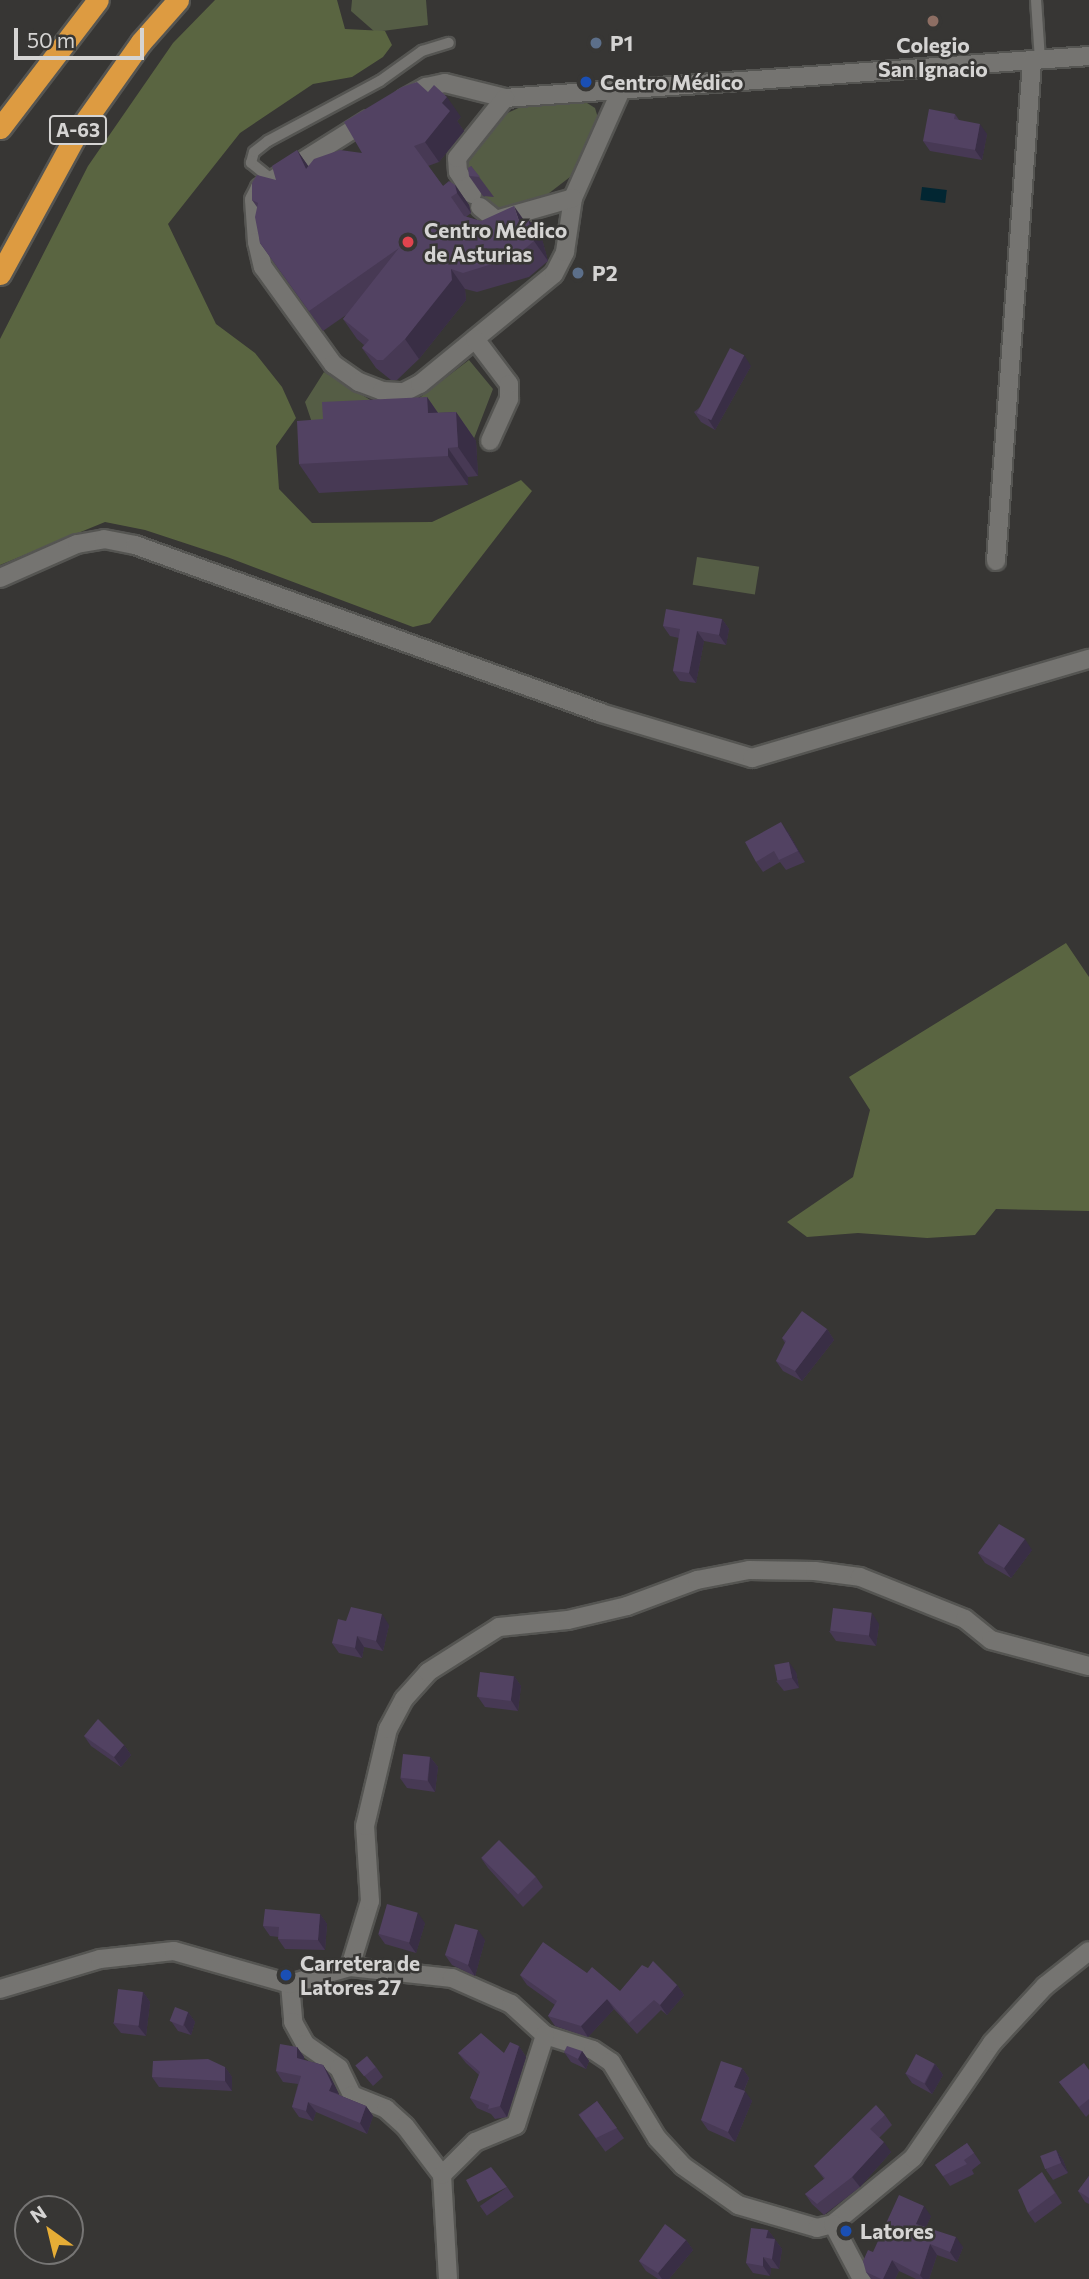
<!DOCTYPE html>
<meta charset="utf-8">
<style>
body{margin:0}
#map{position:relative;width:1089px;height:2279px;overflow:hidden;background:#373634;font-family:Commissioner,sans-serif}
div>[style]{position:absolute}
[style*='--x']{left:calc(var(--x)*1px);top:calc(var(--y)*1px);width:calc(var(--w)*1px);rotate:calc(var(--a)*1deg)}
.green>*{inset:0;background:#555d45;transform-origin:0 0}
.forest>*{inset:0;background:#5a6541}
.water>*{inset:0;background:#022632;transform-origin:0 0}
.roads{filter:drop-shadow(2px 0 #555552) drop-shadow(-2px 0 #555552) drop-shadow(0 2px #555552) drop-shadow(0 -2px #555552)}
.service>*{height:10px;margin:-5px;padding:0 5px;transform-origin:5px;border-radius:5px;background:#757471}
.minor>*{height:18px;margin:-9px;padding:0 9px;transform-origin:9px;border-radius:9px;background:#757471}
.motorway>*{height:21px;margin:-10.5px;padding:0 10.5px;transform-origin:10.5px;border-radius:10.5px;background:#dd9b41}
.wall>*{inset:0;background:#473954;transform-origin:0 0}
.shaded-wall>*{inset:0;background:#392e45}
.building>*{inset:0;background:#524262;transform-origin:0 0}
.dots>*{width:19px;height:19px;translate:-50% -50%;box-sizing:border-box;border:4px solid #373634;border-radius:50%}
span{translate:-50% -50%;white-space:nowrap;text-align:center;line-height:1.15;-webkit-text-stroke:5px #373634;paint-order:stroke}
.shield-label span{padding:2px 5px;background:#373634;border:2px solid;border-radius:5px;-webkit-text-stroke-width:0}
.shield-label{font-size:19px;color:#d5d4d3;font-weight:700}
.poi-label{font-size:21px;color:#d5d4d3;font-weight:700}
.left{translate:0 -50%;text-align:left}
.north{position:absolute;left:14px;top:2195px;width:70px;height:70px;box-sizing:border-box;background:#373634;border:2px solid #767574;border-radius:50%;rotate:326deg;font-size:19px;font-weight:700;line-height:28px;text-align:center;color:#d5d4d3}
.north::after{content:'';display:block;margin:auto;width:24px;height:32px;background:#e6ad36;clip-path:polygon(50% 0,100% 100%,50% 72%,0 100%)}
.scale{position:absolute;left:14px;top:28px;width:130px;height:32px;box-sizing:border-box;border:4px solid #d5d4d3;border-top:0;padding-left:9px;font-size:21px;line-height:24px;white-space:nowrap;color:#d5d4d3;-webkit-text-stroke:5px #373634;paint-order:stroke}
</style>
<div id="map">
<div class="green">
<i style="clip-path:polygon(352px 0,426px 0,428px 25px,375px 32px,351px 11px)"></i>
<i style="clip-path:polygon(587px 103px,595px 108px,598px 118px,570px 177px,544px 197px,505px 209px,490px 206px,466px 164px,499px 117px,525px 105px)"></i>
<i style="clip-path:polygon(469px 360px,493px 389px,473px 441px,321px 449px,305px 402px,324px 372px,372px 401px,418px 399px)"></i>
<i style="left:697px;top:557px;width:63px;height:28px;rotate:9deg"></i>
</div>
<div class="forest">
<i style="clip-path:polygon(215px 0,337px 0,345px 29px,385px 31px,392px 45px,383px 57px,352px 77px,313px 84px,240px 133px,168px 224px,216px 324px,255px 353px,282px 387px,296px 418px,276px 446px,279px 489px,312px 523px,432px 522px,521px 480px,532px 491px,430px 623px,413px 627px,227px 557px,145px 530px,105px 522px,0 565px,0 339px,88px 166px,173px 43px)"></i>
<i style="clip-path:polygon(1066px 943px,1089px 977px,1089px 1211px,996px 1209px,975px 1235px,927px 1238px,858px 1233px,807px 1237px,787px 1222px,853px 1177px,870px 1110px,849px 1077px)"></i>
</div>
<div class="water">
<i style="left:922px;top:187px;width:25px;height:13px;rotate:7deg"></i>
</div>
<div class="roads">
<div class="service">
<i style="--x:1036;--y:0;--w:61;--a:86.2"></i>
<i style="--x:271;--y:179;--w:26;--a:-141"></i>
<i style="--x:251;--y:163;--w:11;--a:-75"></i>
<i style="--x:254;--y:152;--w:18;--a:-38"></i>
<i style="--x:268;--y:141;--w:127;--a:-28.2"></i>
<i style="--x:380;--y:81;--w:52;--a:-35.5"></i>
<i style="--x:422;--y:51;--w:28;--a:-17"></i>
</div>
<div class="minor">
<i style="--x:404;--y:99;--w:25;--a:-29"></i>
<i style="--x:426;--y:87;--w:19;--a:-12"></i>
<i style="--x:445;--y:83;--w:62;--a:14"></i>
<i style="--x:505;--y:98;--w:586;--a:-4.11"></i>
<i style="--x:368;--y:120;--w:128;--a:147.8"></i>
<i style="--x:260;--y:188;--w:13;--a:117"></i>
<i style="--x:254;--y:200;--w:42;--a:85.9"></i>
<i style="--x:257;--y:242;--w:26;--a:77"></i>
<i style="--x:263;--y:267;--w:120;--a:54.2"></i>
<i style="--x:333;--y:364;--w:32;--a:35"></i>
<i style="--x:359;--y:382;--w:25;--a:21"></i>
<i style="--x:382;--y:391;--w:22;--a:3"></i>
<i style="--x:404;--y:392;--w:18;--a:-27"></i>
<i style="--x:420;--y:384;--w:173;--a:-39.4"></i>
<i style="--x:554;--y:274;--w:25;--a:-63"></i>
<i style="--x:565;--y:252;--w:55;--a:-81.6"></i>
<i style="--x:573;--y:198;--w:120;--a:-66"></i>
<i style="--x:472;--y:194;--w:26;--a:-122"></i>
<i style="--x:458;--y:172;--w:14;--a:-94"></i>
<i style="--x:457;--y:158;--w:77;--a:-51.3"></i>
<i style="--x:480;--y:207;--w:21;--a:39"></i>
<i style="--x:496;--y:220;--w:80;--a:-15.9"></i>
<i style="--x:475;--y:339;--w:56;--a:52.9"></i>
<i style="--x:509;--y:384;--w:15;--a:90"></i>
<i style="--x:509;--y:399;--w:46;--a:114.3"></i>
<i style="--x:996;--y:561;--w:501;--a:-85.88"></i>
<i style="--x:0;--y:578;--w:84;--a:-23.8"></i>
<i style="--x:77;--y:544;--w:27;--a:-10"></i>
<i style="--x:104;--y:539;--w:32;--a:11"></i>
<i style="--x:135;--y:545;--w:495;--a:19.8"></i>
<i style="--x:601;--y:713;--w:158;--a:16.6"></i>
<i style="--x:752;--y:758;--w:351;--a:-16.4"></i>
<i style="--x:350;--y:1967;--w:69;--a:-73.1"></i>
<i style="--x:370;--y:1901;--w:75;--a:-93.8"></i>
<i style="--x:365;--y:1826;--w:100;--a:-76.7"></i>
<i style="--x:388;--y:1729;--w:34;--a:-62"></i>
<i style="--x:404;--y:1699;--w:36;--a:-48"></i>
<i style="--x:428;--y:1672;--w:84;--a:-32.4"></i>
<i style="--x:499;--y:1627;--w:69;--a:-5.8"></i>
<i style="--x:568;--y:1620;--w:61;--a:-13.3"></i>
<i style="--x:627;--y:1606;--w:75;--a:-20.4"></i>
<i style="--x:697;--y:1580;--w:53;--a:-10.9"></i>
<i style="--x:749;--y:1570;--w:66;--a:0.9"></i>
<i style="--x:815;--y:1571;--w:45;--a:7.6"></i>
<i style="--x:860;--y:1577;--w:113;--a:21.8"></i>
<i style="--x:965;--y:1619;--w:33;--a:39"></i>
<i style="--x:991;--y:1640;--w:101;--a:14.9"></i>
<i style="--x:290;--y:1984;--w:38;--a:85"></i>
<i style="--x:293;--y:2022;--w:25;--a:61"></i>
<i style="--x:305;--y:2044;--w:42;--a:35.2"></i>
<i style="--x:339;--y:2068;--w:30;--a:64"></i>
<i style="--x:352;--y:2095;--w:37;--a:22"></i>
<i style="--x:386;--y:2109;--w:25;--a:42"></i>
<i style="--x:405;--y:2126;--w:61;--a:52.9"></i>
<i style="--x:442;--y:2175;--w:104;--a:86.7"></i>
<i style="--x:0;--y:1989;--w:104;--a:-16.7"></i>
<i style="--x:100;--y:1959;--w:74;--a:-6.2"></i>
<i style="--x:174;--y:1951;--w:121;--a:15.9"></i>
<i style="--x:290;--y:1984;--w:62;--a:-15.8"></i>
<i style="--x:350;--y:1967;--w:103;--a:6.2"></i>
<i style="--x:452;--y:1978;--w:64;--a:23.8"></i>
<i style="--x:511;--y:2004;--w:46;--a:42.4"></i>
<i style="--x:545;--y:2035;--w:50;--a:17.4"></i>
<i style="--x:593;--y:2050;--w:22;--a:34"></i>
<i style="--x:611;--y:2062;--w:89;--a:58.8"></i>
<i style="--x:657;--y:2138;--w:38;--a:47"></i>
<i style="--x:683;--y:2166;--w:67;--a:35.3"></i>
<i style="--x:738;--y:2205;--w:82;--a:16.2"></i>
<i style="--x:817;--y:2228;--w:16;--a:-14"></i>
<i style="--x:833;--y:2224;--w:104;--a:-39.5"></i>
<i style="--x:913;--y:2158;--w:140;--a:-55.5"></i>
<i style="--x:992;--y:2043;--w:78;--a:-47.1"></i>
<i style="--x:1045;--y:1986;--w:56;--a:-38.5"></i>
<i style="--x:442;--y:2175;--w:47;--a:-45"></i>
<i style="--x:475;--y:2142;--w:44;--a:-22.5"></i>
<i style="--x:516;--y:2125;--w:95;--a:-72.1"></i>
<i style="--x:833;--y:2224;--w:62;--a:62.2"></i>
</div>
<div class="motorway">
<i style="--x:0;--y:128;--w:161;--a:-52.6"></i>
<i style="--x:0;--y:274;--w:163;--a:-61.4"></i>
<i style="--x:78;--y:131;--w:109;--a:-54.7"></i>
<i style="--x:141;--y:42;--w:56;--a:-48.6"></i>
</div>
</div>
<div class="wall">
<i style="clip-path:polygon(955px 114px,959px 120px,987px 134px,982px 160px,930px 151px,923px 141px)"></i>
<i style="clip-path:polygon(461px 117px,457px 121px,464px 131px,439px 162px,428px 166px,443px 186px,455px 185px,469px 205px,471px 213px,466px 217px,481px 221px,524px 220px,528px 219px,542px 239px,548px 261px,529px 277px,477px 292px,465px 289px,466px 300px,419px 359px,397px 380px,391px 380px,376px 368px,362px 348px,364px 345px,357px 339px,343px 319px,346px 315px,323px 331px,260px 243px,257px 207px,252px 200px,276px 180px,297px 150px,308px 166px,362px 153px)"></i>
<i style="clip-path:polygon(471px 166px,494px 197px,483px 196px,469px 176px)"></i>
<i style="clip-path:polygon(751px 366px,715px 430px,701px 422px,694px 412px)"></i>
<i style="clip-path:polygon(427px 397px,438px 413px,456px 412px,476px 441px,478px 476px,468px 477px,468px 485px,319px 493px,299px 464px,323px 419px)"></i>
<i style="clip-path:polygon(722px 619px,729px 629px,726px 645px,704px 641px,696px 683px,680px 681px,673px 671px,679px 638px,670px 636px,663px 626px)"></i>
<i style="clip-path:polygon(788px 832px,805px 862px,786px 870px,780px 862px,763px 872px,756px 862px)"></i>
<i style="clip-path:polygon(827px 1329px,834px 1340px,802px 1381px,783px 1371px,776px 1361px,785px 1343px,782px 1338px)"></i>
<i style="clip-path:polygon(1032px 1550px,1011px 1578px,985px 1563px,978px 1553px)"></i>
<i style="clip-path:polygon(346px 1621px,389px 1625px,383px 1651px,364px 1647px,362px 1658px,339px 1653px,332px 1643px)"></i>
<i style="clip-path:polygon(879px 1624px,876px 1646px,836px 1641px,829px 1631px)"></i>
<i style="clip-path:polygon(796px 1672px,799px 1688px,784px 1691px,776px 1681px)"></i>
<i style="clip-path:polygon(514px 1676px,521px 1686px,518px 1711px,485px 1707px,478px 1697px)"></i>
<i style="clip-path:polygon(84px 1736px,124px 1745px,131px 1755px,121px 1767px,91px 1746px)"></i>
<i style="clip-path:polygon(430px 1757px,438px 1767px,435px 1792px,407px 1788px,400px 1778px)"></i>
<i style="clip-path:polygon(481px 1858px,536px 1877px,543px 1887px,523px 1907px,488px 1868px)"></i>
<i style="clip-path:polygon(320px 1914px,327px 1924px,325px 1950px,285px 1949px,278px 1939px,279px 1937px,270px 1936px,263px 1926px)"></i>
<i style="clip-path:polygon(425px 1923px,416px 1953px,385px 1944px,378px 1934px)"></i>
<i style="clip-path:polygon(485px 1940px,475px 1976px,452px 1965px,445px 1955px)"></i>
<i style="clip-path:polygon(587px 1973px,620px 1991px,677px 1985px,684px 1995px,667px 2015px,661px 2010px,637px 2034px,614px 2009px,588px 2037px,555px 2026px,548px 2016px,555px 2005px,527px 1985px,520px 1975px)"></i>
<i style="clip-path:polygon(143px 1992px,150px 2002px,146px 2036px,121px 2033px,113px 2023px)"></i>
<i style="clip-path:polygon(188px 2012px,195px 2022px,191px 2035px,178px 2031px,171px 2021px)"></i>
<i style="clip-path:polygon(519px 2046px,526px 2057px,507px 2117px,495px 2119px,491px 2114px,477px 2108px,470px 2098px,479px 2075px,466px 2063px,458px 2053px,504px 2053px)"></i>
<i style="clip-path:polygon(297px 2047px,304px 2057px,304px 2060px,323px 2065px,330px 2076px,339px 2095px,366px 2106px,373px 2116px,367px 2134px,316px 2112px,313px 2121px,299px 2117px,292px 2107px,298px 2084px,283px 2082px,276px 2071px)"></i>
<i style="clip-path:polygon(582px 2051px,589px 2061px,586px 2069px,571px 2062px,564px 2052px)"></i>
<i style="clip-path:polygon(935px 2064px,943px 2075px,932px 2094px,912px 2083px,905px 2073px)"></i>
<i style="clip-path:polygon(356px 2066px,376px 2067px,383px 2077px,373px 2086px)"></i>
<i style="clip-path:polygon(225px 2067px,232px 2077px,232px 2091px,159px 2087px,152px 2077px)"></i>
<i style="clip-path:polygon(742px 2068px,749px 2078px,744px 2091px,752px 2101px,735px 2142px,708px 2130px,701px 2120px)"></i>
<i style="clip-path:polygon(1089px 2070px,1089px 2114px,1086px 2117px,1059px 2082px)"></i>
<i style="left:597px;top:2101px;width:46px;height:23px;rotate:54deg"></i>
<i style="clip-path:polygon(885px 2115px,892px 2125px,879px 2138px,891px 2152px,860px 2187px,824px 2215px,812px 2204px,805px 2194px,824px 2179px,814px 2166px)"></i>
<i style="clip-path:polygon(967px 2143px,981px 2163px,972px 2170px,974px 2174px,950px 2186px,935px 2165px)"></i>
<i style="clip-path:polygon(1056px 2150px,1063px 2160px,1068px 2173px,1053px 2180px,1046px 2170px)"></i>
<i style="clip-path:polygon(1089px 2176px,1089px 2204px,1085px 2202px,1078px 2191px)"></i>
<i style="clip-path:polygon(1049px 2182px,1062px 2203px,1035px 2223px,1028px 2213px)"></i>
<i style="left:507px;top:2187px;width:12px;height:33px;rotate:55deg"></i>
<i style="clip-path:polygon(931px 2216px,926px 2227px,963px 2247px,957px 2262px,937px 2255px,929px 2279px,916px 2279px,899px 2271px,895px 2279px,871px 2279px,866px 2272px,873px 2252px)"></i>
<i style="clip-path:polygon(768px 2230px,782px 2249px,779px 2269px,771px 2268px,770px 2276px,753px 2273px,746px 2263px)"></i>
<i style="clip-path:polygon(686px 2240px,693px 2250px,669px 2279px,658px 2279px,646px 2271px,639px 2261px)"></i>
</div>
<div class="shaded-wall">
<i style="clip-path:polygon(447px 97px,461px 117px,457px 121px,464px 131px,439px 162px,425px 142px,442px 103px)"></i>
<i style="clip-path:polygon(980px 124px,987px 134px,982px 160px,975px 150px)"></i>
<i style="clip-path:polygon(297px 150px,311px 170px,306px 169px)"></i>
<i style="clip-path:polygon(455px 185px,469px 205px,471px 213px,457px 193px)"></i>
<i style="clip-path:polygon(514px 206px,528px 226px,519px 221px)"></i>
<i style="clip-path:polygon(528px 219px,542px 239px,548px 261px,534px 241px)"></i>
<i style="clip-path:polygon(451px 269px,465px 289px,466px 300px,419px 359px,405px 339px)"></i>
<i style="clip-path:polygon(744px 355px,751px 366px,715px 430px,708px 419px)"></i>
<i style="clip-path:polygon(427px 397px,447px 426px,428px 413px)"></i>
<i style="clip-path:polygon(456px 412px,476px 441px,478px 476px,458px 447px)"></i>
<i style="clip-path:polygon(448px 448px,468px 477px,468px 485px,448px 456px)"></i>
<i style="clip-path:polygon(722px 619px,729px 629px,726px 645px,719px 635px)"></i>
<i style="clip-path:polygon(697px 631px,704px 641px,696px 683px,689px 673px)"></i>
<i style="clip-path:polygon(781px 822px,788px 832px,805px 862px,798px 851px)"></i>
<i style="clip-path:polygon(827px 1329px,834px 1340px,802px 1381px,795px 1371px)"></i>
<i style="clip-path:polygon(1025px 1539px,1032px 1550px,1011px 1578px,1004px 1568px)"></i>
<i style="clip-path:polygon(872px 1613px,879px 1624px,876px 1646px,869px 1636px)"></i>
<i style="clip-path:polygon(382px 1614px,389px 1625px,383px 1651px,376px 1641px)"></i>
<i style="clip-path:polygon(357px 1636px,364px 1647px,362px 1658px,355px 1648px)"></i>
<i style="clip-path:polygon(789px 1662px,796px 1672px,799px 1688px,792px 1678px)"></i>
<i style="clip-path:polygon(514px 1676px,521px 1686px,518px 1711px,511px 1700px)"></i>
<i style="clip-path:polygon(124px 1745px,131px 1755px,121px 1767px,114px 1757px)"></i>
<i style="clip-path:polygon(430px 1757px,438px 1767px,435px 1792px,428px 1781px)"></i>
<i style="clip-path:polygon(418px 1913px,425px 1923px,416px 1953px,409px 1943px)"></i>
<i style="clip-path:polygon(320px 1914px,327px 1924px,325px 1950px,318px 1940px)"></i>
<i style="clip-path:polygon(478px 1930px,485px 1940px,475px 1976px,468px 1965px)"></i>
<i style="clip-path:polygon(677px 1985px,684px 1995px,667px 2015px,660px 2005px)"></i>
<i style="clip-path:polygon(143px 1992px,150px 2002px,146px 2036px,138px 2026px)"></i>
<i style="clip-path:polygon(607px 1999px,614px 2009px,588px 2037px,581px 2026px)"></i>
<i style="clip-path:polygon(188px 2012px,195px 2022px,191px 2035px,184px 2025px)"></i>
<i style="clip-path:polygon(519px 2046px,526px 2057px,507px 2117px,500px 2106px)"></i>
<i style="clip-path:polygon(297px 2047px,304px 2057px,305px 2068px,297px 2058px)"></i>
<i style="clip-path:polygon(582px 2051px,589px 2061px,586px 2069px,578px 2059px)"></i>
<i style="clip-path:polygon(935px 2064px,943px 2075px,932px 2094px,925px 2084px)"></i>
<i style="clip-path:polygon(323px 2065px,330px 2076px,339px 2094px,329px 2091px)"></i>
<i style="clip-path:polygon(225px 2067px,232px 2077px,232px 2091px,225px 2081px)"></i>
<i style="clip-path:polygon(742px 2068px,749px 2078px,741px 2097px,734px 2087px)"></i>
<i style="clip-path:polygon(745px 2091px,752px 2101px,735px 2142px,728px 2132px)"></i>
<i style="clip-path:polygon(308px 2102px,316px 2112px,313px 2121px,306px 2111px)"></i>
<i style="clip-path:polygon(366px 2106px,373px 2116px,367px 2134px,360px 2123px)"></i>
<i style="clip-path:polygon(884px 2142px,891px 2152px,860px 2187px,852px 2177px)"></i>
<i style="clip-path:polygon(1056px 2150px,1063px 2160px,1068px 2173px,1061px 2163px)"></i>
<i style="clip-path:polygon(924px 2206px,931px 2216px,923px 2234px,916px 2224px)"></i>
<i style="clip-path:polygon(768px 2230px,782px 2249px,779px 2269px,772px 2259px,766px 2238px)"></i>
<i style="clip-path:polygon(956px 2237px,963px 2247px,957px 2262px,950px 2252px)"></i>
<i style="clip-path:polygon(686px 2240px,693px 2250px,669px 2279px,662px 2279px,658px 2273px)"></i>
<i style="clip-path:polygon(930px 2244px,937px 2255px,929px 2279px,923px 2279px,920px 2275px)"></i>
<i style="clip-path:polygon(763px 2257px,771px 2268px,770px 2276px,763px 2266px)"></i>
<i style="clip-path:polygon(892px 2260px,899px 2271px,895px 2279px,883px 2279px)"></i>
</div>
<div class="building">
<i style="clip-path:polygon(417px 82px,428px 92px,434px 85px,447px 97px,442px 103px,450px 111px,425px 142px,414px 146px,443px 186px,449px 181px,455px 185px,457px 193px,451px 197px,464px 216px,481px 221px,514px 206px,519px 221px,528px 219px,534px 241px,515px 257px,463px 273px,451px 269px,452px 280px,405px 339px,383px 360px,377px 360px,362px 348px,369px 340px,343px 319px,399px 248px,309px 311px,260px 243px,255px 217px,258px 203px,252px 200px,252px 183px,257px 175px,276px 180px,272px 166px,297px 150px,306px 169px,314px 159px,340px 150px,362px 153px,344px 122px,402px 87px)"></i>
<i style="clip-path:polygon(929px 109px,955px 114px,954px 119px,980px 124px,975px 150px,923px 141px)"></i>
<i style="clip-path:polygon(471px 166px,480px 177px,469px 176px,468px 168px)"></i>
<i style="left:730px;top:348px;width:16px;height:73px;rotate:27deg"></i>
<i style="clip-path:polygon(427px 397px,428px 413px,456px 412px,458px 447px,448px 448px,448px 456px,299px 464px,297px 421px,323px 419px,322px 402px)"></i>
<i style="clip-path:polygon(666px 609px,722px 619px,719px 635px,697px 631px,689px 673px,673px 671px,680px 629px,663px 626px)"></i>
<i style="clip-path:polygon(781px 822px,798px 851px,779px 860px,774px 851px,756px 862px,745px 842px)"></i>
<i style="clip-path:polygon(802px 1311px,827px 1329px,795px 1371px,776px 1361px,786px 1341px,782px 1338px)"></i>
<i style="clip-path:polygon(999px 1524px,1025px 1539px,1004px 1568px,978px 1553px)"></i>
<i style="clip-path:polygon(351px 1607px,382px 1614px,376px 1641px,357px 1636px,355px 1648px,332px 1643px,338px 1619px,346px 1621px)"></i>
<i style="left:833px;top:1608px;width:39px;height:23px;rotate:7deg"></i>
<i style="left:789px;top:1662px;width:16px;height:15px;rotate:79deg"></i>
<i style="left:480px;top:1672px;width:34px;height:25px;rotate:7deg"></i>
<i style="clip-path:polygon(98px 1719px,124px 1745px,114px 1757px,84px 1736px)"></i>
<i style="left:403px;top:1754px;width:27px;height:24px;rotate:6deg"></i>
<i style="left:499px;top:1840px;width:52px;height:25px;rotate:45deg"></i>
<i style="left:387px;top:1904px;width:32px;height:31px;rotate:16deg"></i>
<i style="clip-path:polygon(265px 1909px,320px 1914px,318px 1940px,278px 1939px,279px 1927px,263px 1926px)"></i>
<i style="clip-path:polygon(455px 1924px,478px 1930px,468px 1965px,445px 1955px)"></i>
<i style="clip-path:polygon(543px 1942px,587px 1973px,592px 1967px,620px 1991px,642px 1965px,648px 1968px,653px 1961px,677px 1985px,660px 2005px,654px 2000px,629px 2023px,607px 1999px,581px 2026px,548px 2016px,557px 2001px,520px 1975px)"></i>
<i style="left:118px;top:1989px;width:25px;height:34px;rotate:7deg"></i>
<i style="left:175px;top:2007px;width:14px;height:15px;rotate:21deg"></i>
<i style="clip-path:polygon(481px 2033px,504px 2053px,510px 2042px,519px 2046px,500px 2106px,488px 2109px,489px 2105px,470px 2098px,480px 2072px,458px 2053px)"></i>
<i style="clip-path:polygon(280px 2044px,297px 2047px,297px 2058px,323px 2065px,332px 2084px,329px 2091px,366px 2106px,360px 2123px,308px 2102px,306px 2111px,292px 2107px,301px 2076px,276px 2071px)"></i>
<i style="clip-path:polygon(567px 2046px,582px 2051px,578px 2059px,564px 2052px)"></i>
<i style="left:916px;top:2054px;width:21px;height:22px;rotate:28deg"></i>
<i style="left:367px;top:2056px;width:14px;height:15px;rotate:51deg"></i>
<i style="clip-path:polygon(208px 2059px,225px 2067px,225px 2081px,152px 2077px,153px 2061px)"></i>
<i style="clip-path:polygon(721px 2061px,742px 2068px,734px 2087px,745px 2091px,728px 2132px,701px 2120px)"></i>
<i style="clip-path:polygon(1084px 2063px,1089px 2070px,1089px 2099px,1079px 2107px,1059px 2082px)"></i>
<i style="clip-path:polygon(597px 2101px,617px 2128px,596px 2138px,579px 2115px)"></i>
<i style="clip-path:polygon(876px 2105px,885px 2115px,870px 2129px,884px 2142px,852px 2177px,817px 2204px,805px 2194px,825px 2178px,814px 2166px)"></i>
<i style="clip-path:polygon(967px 2143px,974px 2153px,964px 2160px,967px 2164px,943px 2176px,935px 2165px)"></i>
<i style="left:1056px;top:2150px;width:14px;height:17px;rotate:69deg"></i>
<i style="clip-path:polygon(491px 2167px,507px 2187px,478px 2202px,466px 2180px)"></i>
<i style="clip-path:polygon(1042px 2172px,1055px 2193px,1028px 2213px,1018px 2190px)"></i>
<i style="clip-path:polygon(1089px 2176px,1089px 2198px,1078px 2191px)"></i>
<i style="clip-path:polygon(899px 2195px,924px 2206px,916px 2224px,956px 2237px,950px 2252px,930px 2244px,920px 2275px,892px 2260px,883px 2279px,881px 2279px,866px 2272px,863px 2261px,868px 2250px,873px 2252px)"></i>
<i style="clip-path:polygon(665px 2224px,686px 2240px,658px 2273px,639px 2261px)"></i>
<i style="clip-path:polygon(751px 2228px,768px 2230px,766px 2238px,775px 2239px,772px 2259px,763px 2257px,763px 2266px,746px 2263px)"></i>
</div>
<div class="dots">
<i style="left:933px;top:21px;background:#8d6e63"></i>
<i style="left:596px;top:43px;background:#5c6f8a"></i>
<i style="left:586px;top:82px;background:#1a4fb4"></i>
<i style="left:408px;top:242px;background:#e0444e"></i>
<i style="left:578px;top:273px;background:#5c6f8a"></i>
<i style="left:286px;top:1975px;background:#1a4fb4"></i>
<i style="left:846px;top:2231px;background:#1a4fb4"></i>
</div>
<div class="shield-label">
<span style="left:78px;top:130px">A-63</span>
</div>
<div class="poi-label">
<span class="left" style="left:610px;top:43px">P1</span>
<span style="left:933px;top:57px">Colegio<br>San Ignacio</span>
<span class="left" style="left:600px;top:82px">Centro Médico</span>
<span class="left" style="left:424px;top:242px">Centro Médico<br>de Asturias</span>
<span class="left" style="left:592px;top:273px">P2</span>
<span class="left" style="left:300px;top:1975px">Carretera de<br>Latores 27</span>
<span class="left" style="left:860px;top:2231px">Latores</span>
</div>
<div class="north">N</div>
<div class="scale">50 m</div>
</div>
